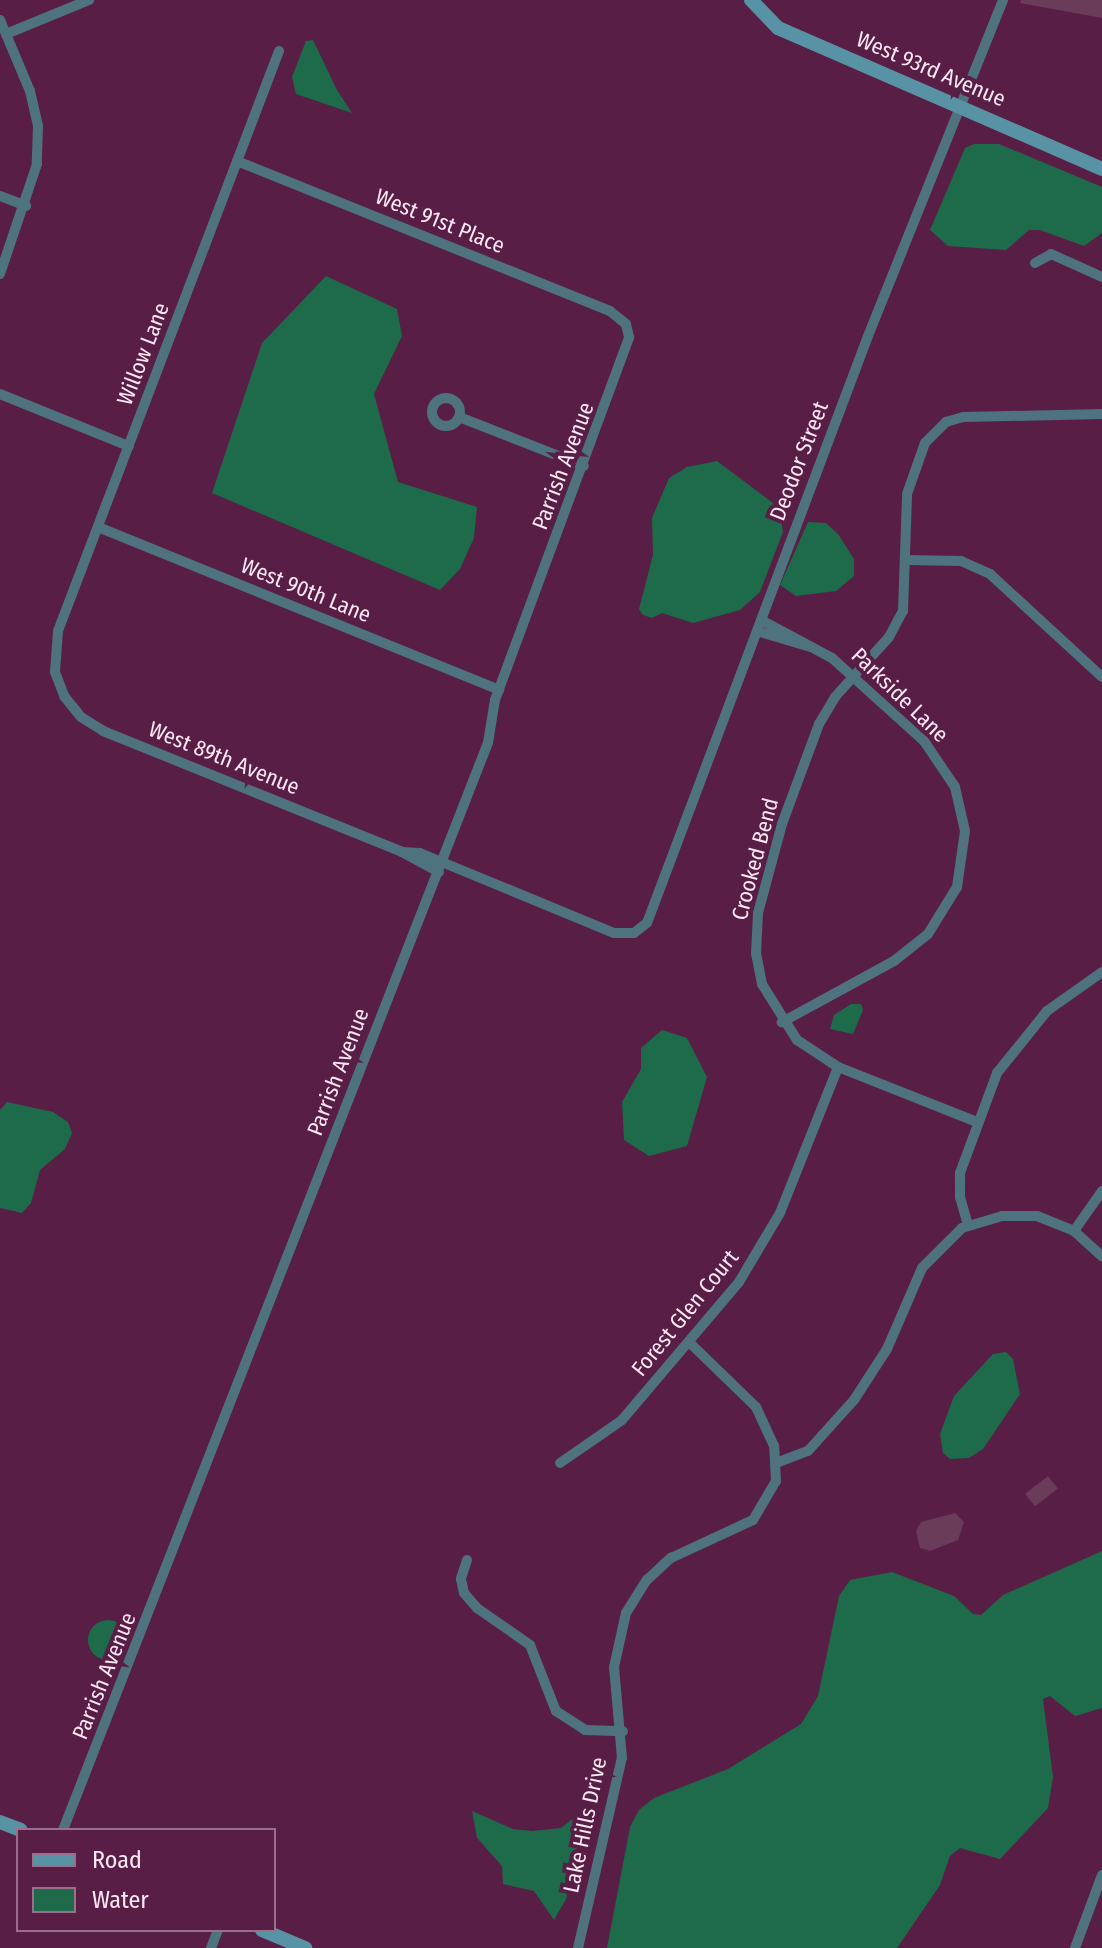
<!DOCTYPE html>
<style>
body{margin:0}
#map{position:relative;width:1102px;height:1948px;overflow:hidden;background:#581e46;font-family:"Fira Sans Condensed",sans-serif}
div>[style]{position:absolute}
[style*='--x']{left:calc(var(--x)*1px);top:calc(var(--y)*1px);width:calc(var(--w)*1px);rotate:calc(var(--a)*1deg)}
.green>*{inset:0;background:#6a3c5a;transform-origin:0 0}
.water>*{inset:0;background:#1d6b4a}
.round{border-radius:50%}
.street>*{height:10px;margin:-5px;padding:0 5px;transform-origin:5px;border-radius:5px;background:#4e727e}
.street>.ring{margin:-5px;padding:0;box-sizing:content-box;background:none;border:10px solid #4e727e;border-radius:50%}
.secondary>*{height:14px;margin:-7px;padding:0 7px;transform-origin:7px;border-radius:7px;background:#5792a5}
span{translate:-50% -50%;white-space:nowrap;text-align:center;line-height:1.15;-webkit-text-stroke:8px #581e46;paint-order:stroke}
.street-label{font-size:22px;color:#fee8f5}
.legend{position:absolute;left:16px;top:1828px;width:260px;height:104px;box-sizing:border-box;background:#581e46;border:2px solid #9a6f8c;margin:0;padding:10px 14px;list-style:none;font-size:24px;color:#fee8f5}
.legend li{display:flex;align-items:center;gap:16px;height:40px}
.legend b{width:40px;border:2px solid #9a6f8c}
</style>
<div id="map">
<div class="green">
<i style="clip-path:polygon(1021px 0,1102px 0,1102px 18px,1020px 3px)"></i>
<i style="left:1048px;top:1476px;width:16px;height:29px;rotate:52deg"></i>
<i style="clip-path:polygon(955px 1513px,964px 1522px,958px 1540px,930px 1551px,920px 1548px,916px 1531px,921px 1522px)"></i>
</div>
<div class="water">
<i style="clip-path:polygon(313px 40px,337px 90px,352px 113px,296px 94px,292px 77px,306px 41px)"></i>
<i style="clip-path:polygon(974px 144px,999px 144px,1102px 187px,1102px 233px,1084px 246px,1040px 230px,1029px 230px,1006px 250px,948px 246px,930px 230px,965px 148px)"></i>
<i style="clip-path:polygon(326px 276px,397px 309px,402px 336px,374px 394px,398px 482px,477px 507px,474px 538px,460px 569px,440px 590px,212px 493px,262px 343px)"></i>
<i style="clip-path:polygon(717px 461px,773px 503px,781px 519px,783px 532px,760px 592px,740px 610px,693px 623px,662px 613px,652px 618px,643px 615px,639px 609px,653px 555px,652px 518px,669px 478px,687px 467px)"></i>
<i style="clip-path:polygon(808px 522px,826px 523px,838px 534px,854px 559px,854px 576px,836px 591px,796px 596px,780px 585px)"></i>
<i style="clip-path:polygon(851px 1004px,861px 1004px,863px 1010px,853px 1034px,830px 1029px,834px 1015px)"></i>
<i style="clip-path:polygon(662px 1030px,687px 1038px,707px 1077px,687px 1146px,649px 1156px,624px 1140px,622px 1102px,641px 1069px,641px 1048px)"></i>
<i style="clip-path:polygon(7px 1102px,53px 1112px,68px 1122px,72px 1133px,65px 1149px,40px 1170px,31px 1203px,22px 1213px,0 1208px,0 1110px)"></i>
<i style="clip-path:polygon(1006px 1352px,1013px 1359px,1020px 1394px,983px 1449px,969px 1458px,950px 1459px,943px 1453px,940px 1434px,954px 1396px,993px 1354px)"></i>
<i style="clip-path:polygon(1102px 1551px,1102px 1708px,1075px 1716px,1050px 1696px,1043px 1699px,1053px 1777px,1048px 1808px,1000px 1859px,960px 1848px,950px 1856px,940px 1885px,897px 1948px,607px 1948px,630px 1827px,639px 1810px,654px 1798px,728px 1769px,801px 1724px,818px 1696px,839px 1596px,850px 1580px,892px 1572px,954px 1596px,973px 1614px,981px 1615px,1003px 1595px)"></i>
<i class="round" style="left:88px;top:1620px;width:40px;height:40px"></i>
<i style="clip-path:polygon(472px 1811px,513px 1829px,532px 1831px,561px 1828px,580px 1813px,584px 1815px,566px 1899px,554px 1920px,534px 1891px,503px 1884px,502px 1866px,477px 1838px)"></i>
</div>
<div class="street">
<i style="--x:0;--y:20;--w:77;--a:67.1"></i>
<i style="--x:30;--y:91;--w:36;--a:77"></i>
<i style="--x:38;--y:126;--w:38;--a:92"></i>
<i style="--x:37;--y:164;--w:116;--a:108.6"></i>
<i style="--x:6;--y:34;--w:90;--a:-22.3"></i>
<i style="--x:279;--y:51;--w:621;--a:110.86"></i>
<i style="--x:58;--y:631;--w:41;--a:94.2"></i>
<i style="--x:55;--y:672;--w:26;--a:69"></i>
<i style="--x:64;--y:696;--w:27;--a:51"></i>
<i style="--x:81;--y:717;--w:26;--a:32"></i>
<i style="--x:103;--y:731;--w:323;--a:22"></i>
<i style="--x:0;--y:196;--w:28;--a:21"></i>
<i style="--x:1035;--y:263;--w:18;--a:-29"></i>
<i style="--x:1051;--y:254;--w:56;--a:24.3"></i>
<i style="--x:0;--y:394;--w:139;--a:22"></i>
<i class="ring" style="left:432px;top:398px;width:18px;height:18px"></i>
<i style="--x:459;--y:417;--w:134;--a:21.4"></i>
<i style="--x:98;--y:527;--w:433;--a:22.1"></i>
<i style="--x:906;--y:560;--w:55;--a:1"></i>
<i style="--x:961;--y:561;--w:32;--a:24"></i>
<i style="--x:990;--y:574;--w:152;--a:42.6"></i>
<i style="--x:761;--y:620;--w:81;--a:28.2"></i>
<i style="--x:832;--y:658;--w:124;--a:42.1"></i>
<i style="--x:924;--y:741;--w:55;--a:56"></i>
<i style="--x:955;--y:787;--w:45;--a:77.2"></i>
<i style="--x:965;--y:831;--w:57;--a:98.1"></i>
<i style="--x:957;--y:887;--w:55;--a:121.7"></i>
<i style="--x:928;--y:934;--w:43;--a:141.5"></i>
<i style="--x:894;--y:961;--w:128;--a:151.4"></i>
<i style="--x:757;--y:631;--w:56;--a:16.5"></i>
<i style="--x:439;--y:872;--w:42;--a:-151.6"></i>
<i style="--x:402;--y:852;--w:18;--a:3"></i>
<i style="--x:420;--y:853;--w:210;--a:22.4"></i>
<i style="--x:614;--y:933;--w:20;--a:0"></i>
<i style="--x:634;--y:933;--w:16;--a:-38"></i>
<i style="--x:647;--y:923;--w:627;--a:-69.37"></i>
<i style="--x:868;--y:336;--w:362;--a:-68.1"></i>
<i style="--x:977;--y:1122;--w:149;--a:-158.4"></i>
<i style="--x:838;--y:1067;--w:49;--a:-146.6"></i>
<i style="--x:797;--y:1040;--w:66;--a:-122"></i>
<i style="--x:762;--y:984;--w:31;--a:-101"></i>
<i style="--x:756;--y:954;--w:41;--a:-87.2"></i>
<i style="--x:758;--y:913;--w:92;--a:-74.9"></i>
<i style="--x:782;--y:824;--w:107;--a:-69.7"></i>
<i style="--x:819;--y:724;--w:31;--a:-59"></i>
<i style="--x:835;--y:697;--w:81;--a:-48"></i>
<i style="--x:889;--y:637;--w:30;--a:-62"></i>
<i style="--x:903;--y:611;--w:117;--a:-88"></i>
<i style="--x:907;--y:494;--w:54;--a:-70.6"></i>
<i style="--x:925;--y:443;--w:30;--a:-45"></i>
<i style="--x:946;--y:422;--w:18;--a:-16"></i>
<i style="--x:963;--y:417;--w:139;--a:-1.2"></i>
<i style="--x:968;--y:1225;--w:29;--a:-106"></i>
<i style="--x:960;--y:1197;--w:24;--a:-90"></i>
<i style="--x:960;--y:1173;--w:107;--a:-69.7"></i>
<i style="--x:997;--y:1073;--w:80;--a:-51.1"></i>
<i style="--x:1047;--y:1011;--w:67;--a:-35.3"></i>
<i style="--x:1074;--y:1231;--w:49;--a:-55"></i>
<i style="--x:560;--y:1463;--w:75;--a:-34.7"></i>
<i style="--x:622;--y:1420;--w:181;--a:-49.7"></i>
<i style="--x:739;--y:1282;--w:80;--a:-59.3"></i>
<i style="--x:780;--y:1213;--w:157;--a:-68.3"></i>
<i style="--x:776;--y:1463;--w:34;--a:-21"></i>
<i style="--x:808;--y:1451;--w:69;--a:-48"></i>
<i style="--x:854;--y:1400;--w:61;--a:-57.1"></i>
<i style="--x:887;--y:1349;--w:88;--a:-66.6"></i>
<i style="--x:922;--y:1268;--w:57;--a:-45"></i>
<i style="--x:962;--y:1228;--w:42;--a:-16.7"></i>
<i style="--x:1002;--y:1216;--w:35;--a:0"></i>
<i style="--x:1037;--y:1216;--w:40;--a:22"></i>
<i style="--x:1074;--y:1231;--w:38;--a:42"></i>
<i style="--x:467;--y:1560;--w:20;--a:108"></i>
<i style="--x:461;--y:1579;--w:14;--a:78"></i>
<i style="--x:464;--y:1593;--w:20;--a:49"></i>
<i style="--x:477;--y:1608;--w:65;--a:34.9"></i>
<i style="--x:530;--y:1645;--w:71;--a:68.5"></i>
<i style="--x:556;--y:1711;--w:35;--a:33"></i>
<i style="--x:585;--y:1730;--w:38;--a:2"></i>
<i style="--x:63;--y:1830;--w:1167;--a:-68.65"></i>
<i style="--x:488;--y:743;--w:44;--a:-80.8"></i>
<i style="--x:495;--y:700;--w:387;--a:-69.7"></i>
<i style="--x:629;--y:337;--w:13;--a:-103"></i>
<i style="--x:626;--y:324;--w:21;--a:-141"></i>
<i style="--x:610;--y:311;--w:402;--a:-158.1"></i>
<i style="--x:211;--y:1948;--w:19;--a:-69"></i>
<i style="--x:578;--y:1948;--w:195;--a:-77"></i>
<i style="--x:622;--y:1758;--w:91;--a:-95"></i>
<i style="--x:614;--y:1667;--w:55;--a:-77.5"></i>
<i style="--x:626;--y:1613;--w:39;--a:-58"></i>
<i style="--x:647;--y:1580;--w:33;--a:-43"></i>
<i style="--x:671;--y:1558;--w:90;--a:-24.9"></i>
<i style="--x:753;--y:1520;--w:45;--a:-59.5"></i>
<i style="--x:776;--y:1481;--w:35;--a:-93"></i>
<i style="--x:774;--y:1446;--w:43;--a:-114.8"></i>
<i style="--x:756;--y:1407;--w:93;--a:-135.9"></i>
<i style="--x:1075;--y:1948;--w:78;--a:-69.7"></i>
</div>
<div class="secondary">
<i style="--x:751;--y:0;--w:39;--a:46"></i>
<i style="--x:778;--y:28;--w:353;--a:23.5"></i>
<i style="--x:0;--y:1822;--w:22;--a:21"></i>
<i style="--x:262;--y:1930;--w:47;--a:22.7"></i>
</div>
<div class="street-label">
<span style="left:931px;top:69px;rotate:23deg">West 93rd Avenue</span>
<span style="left:440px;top:221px;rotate:22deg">West 91st Place</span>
<span style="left:143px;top:354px;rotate:-69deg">Willow Lane</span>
<span style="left:799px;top:461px;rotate:-69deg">Deodor Street</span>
<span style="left:563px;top:466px;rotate:-69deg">Parrish Avenue</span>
<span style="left:306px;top:590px;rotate:22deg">West 90th Lane</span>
<span style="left:900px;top:695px;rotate:44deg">Parkside Lane</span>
<span style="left:224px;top:758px;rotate:22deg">West 89th Avenue</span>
<span style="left:755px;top:859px;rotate:-75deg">Crooked Bend</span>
<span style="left:338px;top:1072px;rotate:-69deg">Parrish Avenue</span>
<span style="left:685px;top:1313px;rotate:-51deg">Forest Glen Court</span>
<span style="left:104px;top:1676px;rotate:-68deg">Parrish Avenue</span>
<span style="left:585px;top:1825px;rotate:-78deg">Lake Hills Drive</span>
</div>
<ul class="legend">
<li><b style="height:10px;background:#5792a5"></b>Road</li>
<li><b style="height:22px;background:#1d6b4a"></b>Water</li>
</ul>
</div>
